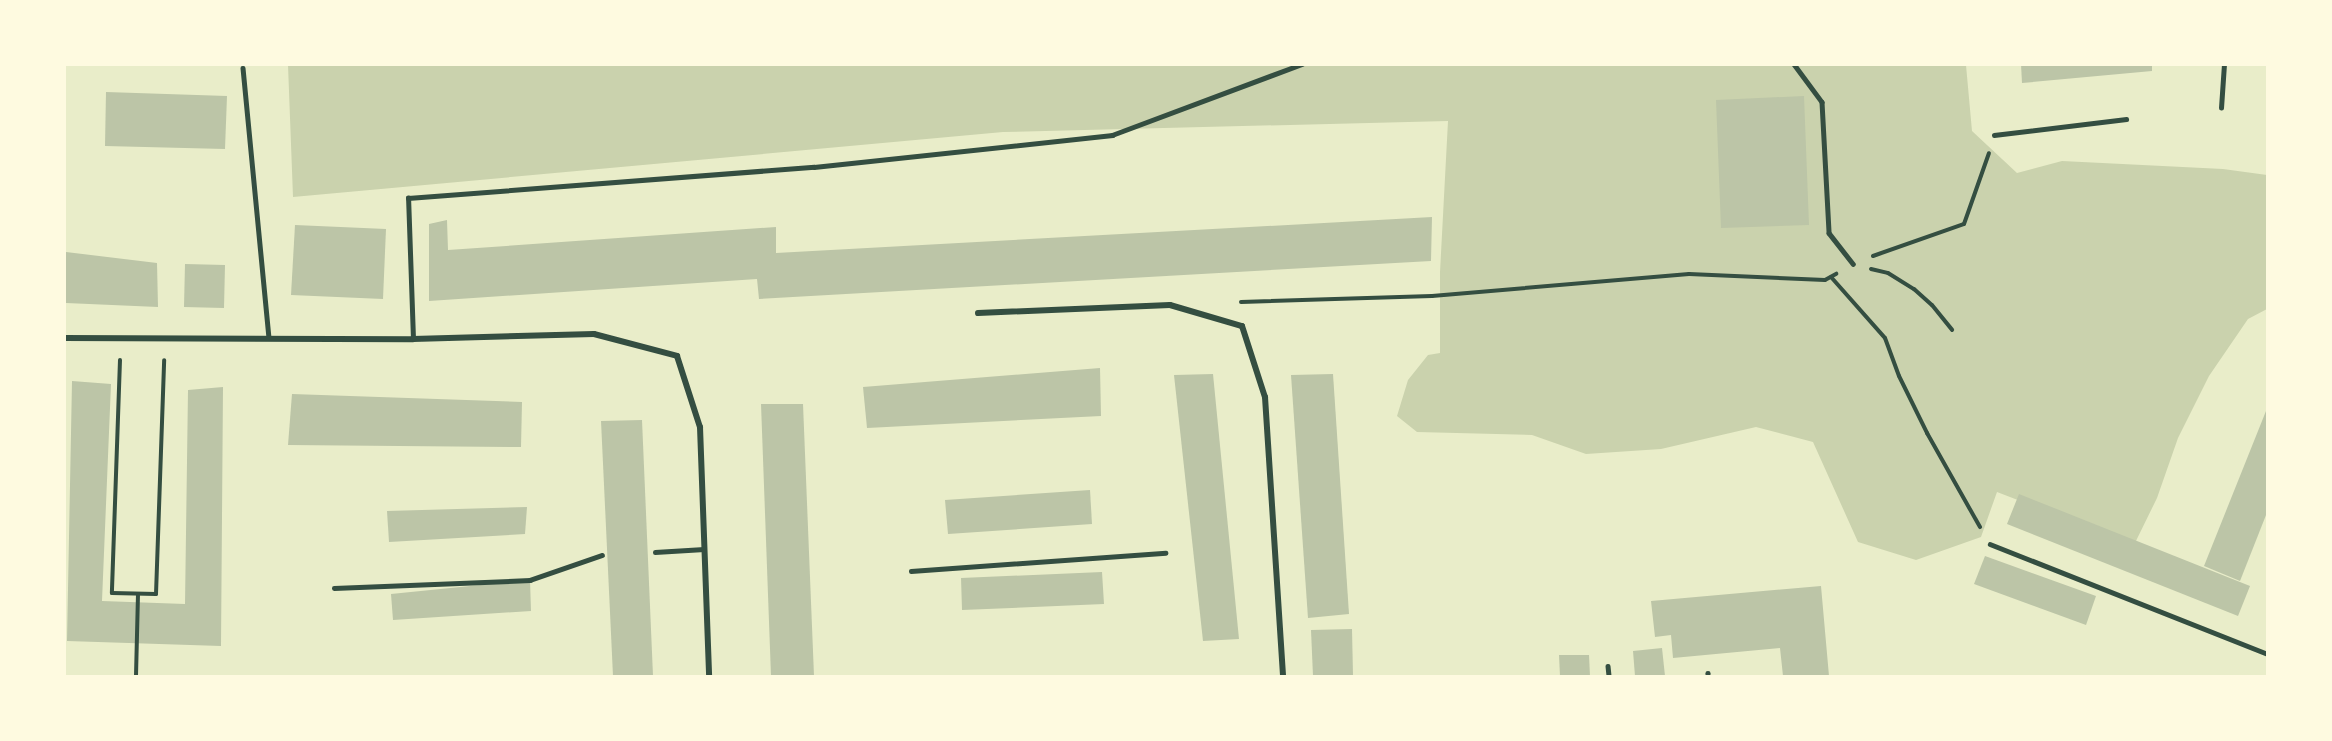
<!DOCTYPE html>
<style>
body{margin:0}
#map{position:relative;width:2332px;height:741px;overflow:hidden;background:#e9edc9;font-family:Signika,sans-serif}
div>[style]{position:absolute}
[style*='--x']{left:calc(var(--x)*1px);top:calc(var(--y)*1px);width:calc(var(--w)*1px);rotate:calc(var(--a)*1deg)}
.green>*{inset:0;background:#cad2ad}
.building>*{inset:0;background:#bcc5a7}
.path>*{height:4px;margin:-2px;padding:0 2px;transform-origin:2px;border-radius:2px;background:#344e41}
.service>*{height:4.5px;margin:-2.25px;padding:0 2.25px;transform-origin:2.25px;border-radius:2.25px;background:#344e41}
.minor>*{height:6px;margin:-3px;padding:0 3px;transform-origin:3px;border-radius:3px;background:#344e41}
span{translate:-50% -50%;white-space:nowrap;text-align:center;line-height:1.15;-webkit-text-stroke:6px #fefae0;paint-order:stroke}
.frame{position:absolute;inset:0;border:66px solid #fefae0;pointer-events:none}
</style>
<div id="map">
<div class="green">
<i style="clip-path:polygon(288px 65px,1966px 65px,1972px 131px,2017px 173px,2062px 161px,2223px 169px,2267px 175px,2267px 309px,2248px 319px,2209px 376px,2178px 438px,2157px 498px,2134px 545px,1997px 492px,1981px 537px,1916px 560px,1858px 542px,1813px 442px,1756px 427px,1661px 449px,1586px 454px,1532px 435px,1417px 432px,1397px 416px,1408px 380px,1428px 355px,1440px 353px,1440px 272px,1448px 121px,1003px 132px,293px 197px)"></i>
</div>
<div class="building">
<i style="clip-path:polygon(2021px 64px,2152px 64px,2152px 71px,2022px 83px)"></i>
<i style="clip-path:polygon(106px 92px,227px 96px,225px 149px,105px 146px)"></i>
<i style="clip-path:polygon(1804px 96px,1809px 225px,1721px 228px,1716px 100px)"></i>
<i style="clip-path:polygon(1432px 217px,1431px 261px,759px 299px,757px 279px,429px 301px,429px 224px,447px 220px,448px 250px,776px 227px,776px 253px)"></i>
<i style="clip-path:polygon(295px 225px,386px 229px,383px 299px,291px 295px)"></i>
<i style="clip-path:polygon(66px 252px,157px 263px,158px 307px,66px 303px)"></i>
<i style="clip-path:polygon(185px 264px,225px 265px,224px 308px,184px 307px)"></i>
<i style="clip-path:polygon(1100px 368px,1101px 416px,867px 428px,863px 387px)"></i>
<i style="clip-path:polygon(1213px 374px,1239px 639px,1203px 641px,1174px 375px)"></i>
<i style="clip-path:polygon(1333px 374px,1349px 614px,1308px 618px,1291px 375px)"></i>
<i style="clip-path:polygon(72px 381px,111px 384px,102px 601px,185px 604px,188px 390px,223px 387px,221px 646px,67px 641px)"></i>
<i style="clip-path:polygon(292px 394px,522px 402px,521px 447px,288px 445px)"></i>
<i style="clip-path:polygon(761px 404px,803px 404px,814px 676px,771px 676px)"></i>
<i style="clip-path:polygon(2268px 406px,2268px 510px,2240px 581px,2204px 566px)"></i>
<i style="clip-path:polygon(642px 420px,653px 676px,613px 676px,601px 421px)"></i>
<i style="clip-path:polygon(1090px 490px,1092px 524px,948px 534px,945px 500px)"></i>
<i style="clip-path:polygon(2019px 494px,2250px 586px,2238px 616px,2007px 524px)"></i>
<i style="clip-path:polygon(527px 507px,525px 534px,389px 542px,387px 511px)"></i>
<i style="clip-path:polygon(1985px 556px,2096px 596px,2086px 625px,1974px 584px)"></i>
<i style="clip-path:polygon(1102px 572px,1104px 604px,962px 610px,961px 578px)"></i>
<i style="clip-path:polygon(530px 580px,531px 611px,393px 620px,391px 594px)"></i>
<i style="clip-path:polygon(1821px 586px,1829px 676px,1783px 676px,1780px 648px,1673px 658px,1671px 635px,1655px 637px,1651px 601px)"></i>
<i style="clip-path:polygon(1352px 629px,1353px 676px,1313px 676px,1311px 630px)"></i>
<i style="clip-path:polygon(1662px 648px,1665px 676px,1635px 676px,1633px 651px)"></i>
<i style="clip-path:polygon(1559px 655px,1589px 655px,1590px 676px,1560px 676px)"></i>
</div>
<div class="path">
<i style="--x:1873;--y:256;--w:96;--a:-19.4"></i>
<i style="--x:1964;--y:224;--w:75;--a:-70.6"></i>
<i style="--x:1871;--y:269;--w:17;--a:13"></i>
<i style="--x:1888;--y:273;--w:31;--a:32"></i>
<i style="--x:1914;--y:289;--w:24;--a:42"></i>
<i style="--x:1932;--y:305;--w:32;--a:51"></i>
<i style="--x:1831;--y:277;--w:81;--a:48.5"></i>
<i style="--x:1885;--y:338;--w:40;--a:69.8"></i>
<i style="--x:1899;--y:376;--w:64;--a:63.8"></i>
<i style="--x:1927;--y:433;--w:108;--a:60.6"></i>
<i style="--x:1241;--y:302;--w:191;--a:-1.8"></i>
<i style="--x:1432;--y:296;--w:258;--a:-4.9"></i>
<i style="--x:1689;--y:274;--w:136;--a:2.5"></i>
<i style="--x:1825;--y:280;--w:13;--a:-29"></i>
<i style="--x:120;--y:360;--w:233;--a:92"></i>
<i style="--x:112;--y:593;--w:44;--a:1.3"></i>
<i style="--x:156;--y:594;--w:234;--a:-88"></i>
<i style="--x:136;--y:676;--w:82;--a:-88.6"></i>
</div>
<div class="service">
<i style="--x:1794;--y:64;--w:47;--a:53.6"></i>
<i style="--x:1822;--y:102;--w:131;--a:86.9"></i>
<i style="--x:1829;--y:233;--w:39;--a:52"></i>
<i style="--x:243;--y:68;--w:271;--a:84.5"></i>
<i style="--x:2221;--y:108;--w:44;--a:-86.1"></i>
<i style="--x:1994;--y:135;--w:133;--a:-6.9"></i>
<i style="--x:413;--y:339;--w:141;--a:-92"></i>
<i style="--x:408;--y:198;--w:407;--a:-4.4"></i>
<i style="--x:814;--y:167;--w:300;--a:-6.1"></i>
<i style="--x:1112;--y:135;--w:203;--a:-20.5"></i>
<i style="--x:1990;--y:544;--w:299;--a:21.6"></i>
<i style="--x:655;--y:552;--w:49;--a:-3.5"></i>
<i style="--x:911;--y:571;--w:255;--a:-4.1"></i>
<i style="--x:334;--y:588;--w:196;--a:-2.3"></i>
<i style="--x:530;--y:580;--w:76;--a:-19.1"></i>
<i style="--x:1608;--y:666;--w:10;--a:84"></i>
<i style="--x:1708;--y:673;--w:3;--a:90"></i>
</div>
<div class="minor">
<i style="--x:978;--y:313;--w:192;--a:-2.4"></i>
<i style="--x:1170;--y:305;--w:75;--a:16.3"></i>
<i style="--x:1242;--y:326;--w:75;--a:72.1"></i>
<i style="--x:1265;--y:397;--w:280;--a:86.3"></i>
<i style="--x:64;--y:338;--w:349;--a:0.2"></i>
<i style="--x:413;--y:339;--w:181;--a:-1.6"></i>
<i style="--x:594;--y:334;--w:86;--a:14.8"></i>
<i style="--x:677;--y:356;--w:75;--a:72.1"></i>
<i style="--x:700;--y:427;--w:249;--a:87.9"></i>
</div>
<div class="frame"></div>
</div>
